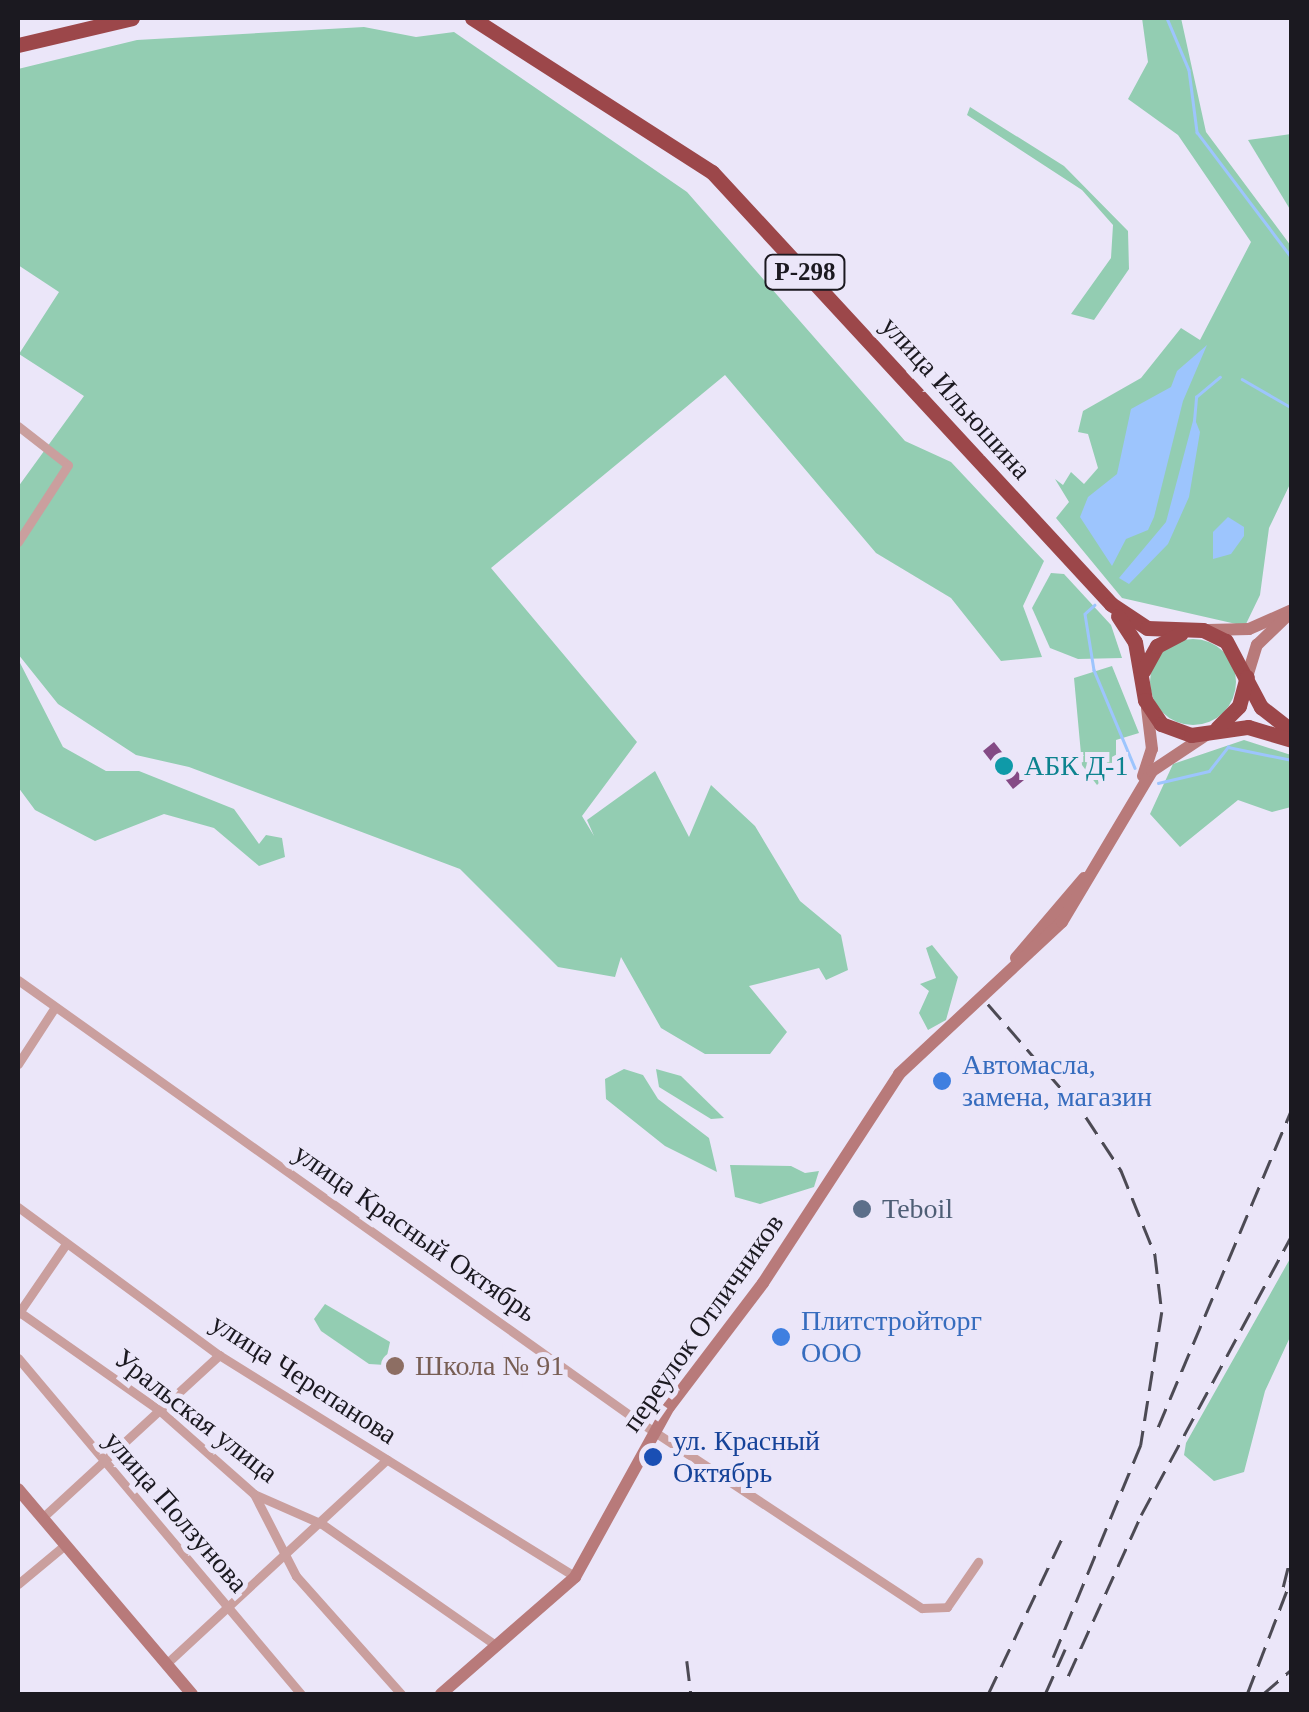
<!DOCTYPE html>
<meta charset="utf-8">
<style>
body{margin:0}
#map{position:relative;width:1309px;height:1712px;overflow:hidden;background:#ebe6f9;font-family:"Times New Roman",serif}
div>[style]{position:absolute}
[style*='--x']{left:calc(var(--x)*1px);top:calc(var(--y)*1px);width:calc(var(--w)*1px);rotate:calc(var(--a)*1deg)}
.green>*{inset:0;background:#93cdb2}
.round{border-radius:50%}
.water>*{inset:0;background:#9dc5fd}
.stream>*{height:2.5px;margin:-1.25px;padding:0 1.25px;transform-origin:1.25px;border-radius:1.25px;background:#9dc5fd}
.building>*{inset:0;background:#844a85}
.street>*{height:9px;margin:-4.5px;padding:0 4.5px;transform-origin:4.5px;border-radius:4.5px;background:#ca9f9e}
.secondary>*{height:12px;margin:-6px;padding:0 6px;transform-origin:6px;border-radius:6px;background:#b87a7a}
.highway>*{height:15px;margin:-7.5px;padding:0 7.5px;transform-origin:7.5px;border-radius:7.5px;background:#9c474a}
.rail>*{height:2.5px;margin-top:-1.25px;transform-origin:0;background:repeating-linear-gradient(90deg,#4c4a54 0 20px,transparent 0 30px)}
.dots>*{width:28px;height:28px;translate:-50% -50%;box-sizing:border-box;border:5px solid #ebe6f9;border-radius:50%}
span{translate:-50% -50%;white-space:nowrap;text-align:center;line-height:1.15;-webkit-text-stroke:10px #ebe6f9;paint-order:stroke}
.shield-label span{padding:2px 8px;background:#ebe6f9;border:2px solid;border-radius:8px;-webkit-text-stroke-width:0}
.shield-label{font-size:25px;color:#1b1920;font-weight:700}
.street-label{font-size:28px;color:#1b1920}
.culture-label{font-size:28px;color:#0d838f}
.left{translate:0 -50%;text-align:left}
.shop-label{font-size:28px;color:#366cbe}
.service-label{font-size:28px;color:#4e5e75}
.education-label{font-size:28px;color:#785e54}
.transit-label{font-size:28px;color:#164399}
.frame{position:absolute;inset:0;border:20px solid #1b1920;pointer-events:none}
</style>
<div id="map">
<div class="green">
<i style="clip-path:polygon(1142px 18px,1181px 18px,1206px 132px,1291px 246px,1291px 482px,1269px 528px,1260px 595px,1245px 626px,1122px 598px,1056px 518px,1069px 502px,1055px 479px,1063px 485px,1071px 472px,1084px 484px,1098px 468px,1088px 434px,1078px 432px,1083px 411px,1141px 378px,1181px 328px,1200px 340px,1251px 242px,1178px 135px,1128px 99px,1148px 62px)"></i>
<i style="clip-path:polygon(364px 27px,416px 37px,454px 32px,687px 192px,905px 441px,951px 462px,1044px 561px,1023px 606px,1042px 657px,1001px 661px,951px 598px,876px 553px,725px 375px,491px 568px,637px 742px,582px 816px,594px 836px,587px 820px,655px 771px,689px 837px,711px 785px,755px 826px,800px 901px,841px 935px,848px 970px,826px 980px,819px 968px,749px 986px,787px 1032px,770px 1054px,705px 1054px,661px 1028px,621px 957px,615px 977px,558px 967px,460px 869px,189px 767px,136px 755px,58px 704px,18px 654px,18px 487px,84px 396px,19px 354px,59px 292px,18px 265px,18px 69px,137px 40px)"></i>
<i style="clip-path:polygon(970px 107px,1064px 166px,1128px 231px,1129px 269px,1094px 320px,1071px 314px,1111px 258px,1113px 225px,1082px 190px,967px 115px)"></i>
<i style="clip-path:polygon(1291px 134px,1292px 134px,1291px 211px,1248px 140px)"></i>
<i style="clip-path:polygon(1051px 573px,1064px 574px,1111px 625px,1122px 658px,1078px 659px,1050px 648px,1032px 608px)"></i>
<i class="round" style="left:1150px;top:639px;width:86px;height:86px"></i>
<i style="clip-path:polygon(18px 659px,63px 747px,106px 771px,139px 771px,234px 809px,259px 844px,266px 835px,282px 838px,285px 857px,259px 866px,214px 828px,164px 814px,95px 841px,35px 810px,18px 787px)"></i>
<i style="clip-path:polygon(1112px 666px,1139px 733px,1116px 740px,1116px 766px,1097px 785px,1082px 765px,1074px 678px)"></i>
<i style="clip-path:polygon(1244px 740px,1291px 755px,1291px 807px,1272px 812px,1238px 800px,1180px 847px,1150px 814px,1173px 764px)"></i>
<i style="clip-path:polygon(932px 945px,958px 977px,946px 1020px,928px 1030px,919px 1013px,929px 991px,920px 984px,936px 978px,926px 948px)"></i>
<i style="clip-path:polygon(624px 1069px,643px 1075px,658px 1099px,709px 1138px,717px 1172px,665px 1146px,606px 1099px,605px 1079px)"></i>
<i style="clip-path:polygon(656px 1069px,681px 1076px,724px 1118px,711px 1119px,659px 1087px)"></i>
<i style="clip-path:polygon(730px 1165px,791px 1166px,805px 1173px,819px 1171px,814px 1187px,760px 1204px,735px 1197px)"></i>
<i style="clip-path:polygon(1291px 1257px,1291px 1335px,1265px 1391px,1244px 1472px,1214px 1481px,1184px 1455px,1186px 1443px)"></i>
<i style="clip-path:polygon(325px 1304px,390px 1342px,385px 1365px,369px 1364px,321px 1331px,314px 1319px)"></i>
</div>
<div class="water">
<i style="clip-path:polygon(1207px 345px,1183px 401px,1154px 517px,1148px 530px,1126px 539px,1112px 566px,1080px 517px,1088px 497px,1117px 474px,1131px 409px,1171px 387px,1177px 371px)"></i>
<i style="clip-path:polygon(1194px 417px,1200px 432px,1189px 497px,1168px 544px,1129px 584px,1119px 578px,1166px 522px)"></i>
<i style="clip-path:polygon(1228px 517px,1244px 527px,1244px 536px,1231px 554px,1213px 559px,1213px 532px)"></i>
</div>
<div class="stream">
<i style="--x:1167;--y:18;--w:56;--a:67.1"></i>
<i style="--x:1189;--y:70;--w:63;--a:82.6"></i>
<i style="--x:1197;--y:132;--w:158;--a:53"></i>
<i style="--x:1242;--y:379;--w:58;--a:30.1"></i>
<i style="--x:1194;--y:421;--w:24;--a:-85"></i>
<i style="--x:1196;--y:397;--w:31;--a:-40"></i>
<i style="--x:1095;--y:605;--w:13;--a:138"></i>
<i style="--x:1085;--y:614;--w:57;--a:80.9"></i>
<i style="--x:1094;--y:670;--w:106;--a:67.3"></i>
<i style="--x:1158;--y:783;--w:52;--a:-13.2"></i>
<i style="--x:1209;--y:771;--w:31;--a:-52"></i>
<i style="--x:1228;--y:747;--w:65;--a:11.5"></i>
</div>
<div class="building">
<i style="clip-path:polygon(994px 742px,1024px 780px,1013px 789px,983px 751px)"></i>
</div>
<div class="street">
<i style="--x:18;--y:426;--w:63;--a:38"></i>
<i style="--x:68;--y:465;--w:92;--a:123"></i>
<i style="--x:18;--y:980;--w:761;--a:35.42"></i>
<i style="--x:638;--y:1421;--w:340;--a:33.4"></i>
<i style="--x:922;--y:1608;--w:25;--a:-2"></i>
<i style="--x:947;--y:1607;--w:55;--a:-55.4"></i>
<i style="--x:18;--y:1064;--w:68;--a:-57"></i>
<i style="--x:18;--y:1207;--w:250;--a:36.4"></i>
<i style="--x:219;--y:1355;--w:420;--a:31.9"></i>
<i style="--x:18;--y:1311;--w:172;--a:35.1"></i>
<i style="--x:159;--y:1410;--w:127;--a:41.5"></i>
<i style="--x:254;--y:1494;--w:74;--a:23.8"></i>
<i style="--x:322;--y:1524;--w:213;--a:34.9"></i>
<i style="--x:18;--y:1314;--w:85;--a:-55.6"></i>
<i style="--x:18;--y:1358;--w:439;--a:49.9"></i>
<i style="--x:254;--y:1494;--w:92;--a:62.9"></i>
<i style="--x:296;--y:1576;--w:158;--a:48.3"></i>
<i style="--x:42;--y:1518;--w:241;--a:-42.6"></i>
<i style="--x:18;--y:1584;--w:61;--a:-39.7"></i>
<i style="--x:166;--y:1664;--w:301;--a:-42.8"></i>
</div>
<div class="secondary">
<i style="--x:1208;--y:630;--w:41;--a:-1.4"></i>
<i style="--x:1249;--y:629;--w:47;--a:-23.8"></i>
<i style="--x:1247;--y:677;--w:34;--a:-73"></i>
<i style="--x:1257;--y:645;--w:39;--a:-44"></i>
<i style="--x:1143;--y:776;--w:28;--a:-72"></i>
<i style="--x:1152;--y:749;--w:41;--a:-97"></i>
<i style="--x:1016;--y:958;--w:105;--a:-49.6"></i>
<i style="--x:18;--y:1489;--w:269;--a:49.7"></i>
<i style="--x:441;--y:1694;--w:178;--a:-41.1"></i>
<i style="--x:575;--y:1577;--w:194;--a:-61.1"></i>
<i style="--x:669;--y:1407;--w:156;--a:-52.8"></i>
<i style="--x:763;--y:1283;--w:249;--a:-56.9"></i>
<i style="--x:899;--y:1074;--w:223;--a:-43"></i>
<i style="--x:1062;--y:922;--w:176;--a:-59.2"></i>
<i style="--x:1152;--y:771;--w:65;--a:-33.7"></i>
</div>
<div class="highway">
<i style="--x:472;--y:18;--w:285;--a:32.7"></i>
<i style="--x:712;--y:172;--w:588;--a:47.27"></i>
<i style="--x:1111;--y:604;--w:43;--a:33.7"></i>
<i style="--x:1147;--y:628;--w:56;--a:2"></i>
<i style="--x:1203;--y:630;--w:25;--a:26"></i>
<i style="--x:1226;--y:641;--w:75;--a:62.1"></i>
<i style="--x:1261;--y:707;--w:39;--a:38"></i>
<i style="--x:18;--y:45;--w:117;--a:-13.3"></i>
<i style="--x:1118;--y:616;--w:31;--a:57"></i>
<i style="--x:1135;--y:642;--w:59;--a:80.2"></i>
<i style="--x:1145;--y:700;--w:29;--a:56"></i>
<i style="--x:1161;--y:724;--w:32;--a:20"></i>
<i style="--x:1191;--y:735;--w:58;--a:-8"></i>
<i style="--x:1248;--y:727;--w:46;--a:16.5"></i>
<i style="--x:1143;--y:671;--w:29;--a:-61"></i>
<i style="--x:1157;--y:646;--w:27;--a:-28"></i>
<i style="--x:1217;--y:728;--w:31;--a:-45"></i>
<i style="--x:1239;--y:706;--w:30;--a:-75"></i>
</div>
<div class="rail">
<i style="--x:988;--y:1004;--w:150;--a:49.1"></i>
<i style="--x:1086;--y:1117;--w:64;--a:56.6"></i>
<i style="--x:1121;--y:1170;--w:91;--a:68"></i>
<i style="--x:1155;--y:1254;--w:58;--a:83.1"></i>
<i style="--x:1162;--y:1312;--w:135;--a:99"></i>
<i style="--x:1141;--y:1445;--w:230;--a:112.4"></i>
<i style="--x:1158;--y:1427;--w:346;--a:-67.2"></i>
<i style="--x:1283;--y:1587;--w:36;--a:-76"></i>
<i style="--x:687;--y:1661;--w:33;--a:83"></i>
<i style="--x:1068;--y:1676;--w:177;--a:-65.6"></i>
<i style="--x:1141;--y:1515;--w:319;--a:-61.7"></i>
<i style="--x:988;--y:1694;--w:177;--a:-64.6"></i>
<i style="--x:1045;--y:1694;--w:49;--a:-66"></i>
<i style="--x:1247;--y:1694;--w:125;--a:-69"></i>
<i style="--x:1263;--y:1694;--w:38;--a:-41"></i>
</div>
<div class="dots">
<i style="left:1004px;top:766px;background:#0f9aa8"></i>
<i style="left:942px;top:1081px;background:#3f7fe0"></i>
<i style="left:862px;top:1209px;background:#5c6f8a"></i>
<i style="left:781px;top:1337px;background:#3f7fe0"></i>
<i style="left:395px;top:1366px;background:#8d6e63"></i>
<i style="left:653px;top:1457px;background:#1a4fb4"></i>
</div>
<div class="shield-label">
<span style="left:805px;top:272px">Р-298</span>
</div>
<div class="street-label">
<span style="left:956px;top:398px;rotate:48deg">улица Ильюшина</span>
<span style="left:415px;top:1233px;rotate:35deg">улица Красный Октябрь</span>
<span style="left:703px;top:1323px;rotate:-55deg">переулок Отличников</span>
<span style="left:304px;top:1379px;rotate:33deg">улица Черепанова</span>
<span style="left:196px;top:1416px;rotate:38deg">Уральская улица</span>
<span style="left:176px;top:1512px;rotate:49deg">улица Ползунова</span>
</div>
<div class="culture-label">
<span class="left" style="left:1024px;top:766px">АБК Д-1</span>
</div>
<div class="shop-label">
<span class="left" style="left:962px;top:1081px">Автомасла,<br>замена, магазин</span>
<span class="left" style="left:801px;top:1337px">Плитстройторг<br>ООО</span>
</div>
<div class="service-label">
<span class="left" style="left:882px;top:1209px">Teboil</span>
</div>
<div class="education-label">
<span class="left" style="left:415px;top:1366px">Школа № 91</span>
</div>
<div class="transit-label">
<span class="left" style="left:673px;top:1457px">ул. Красный<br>Октябрь</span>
</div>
<div class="frame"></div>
</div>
